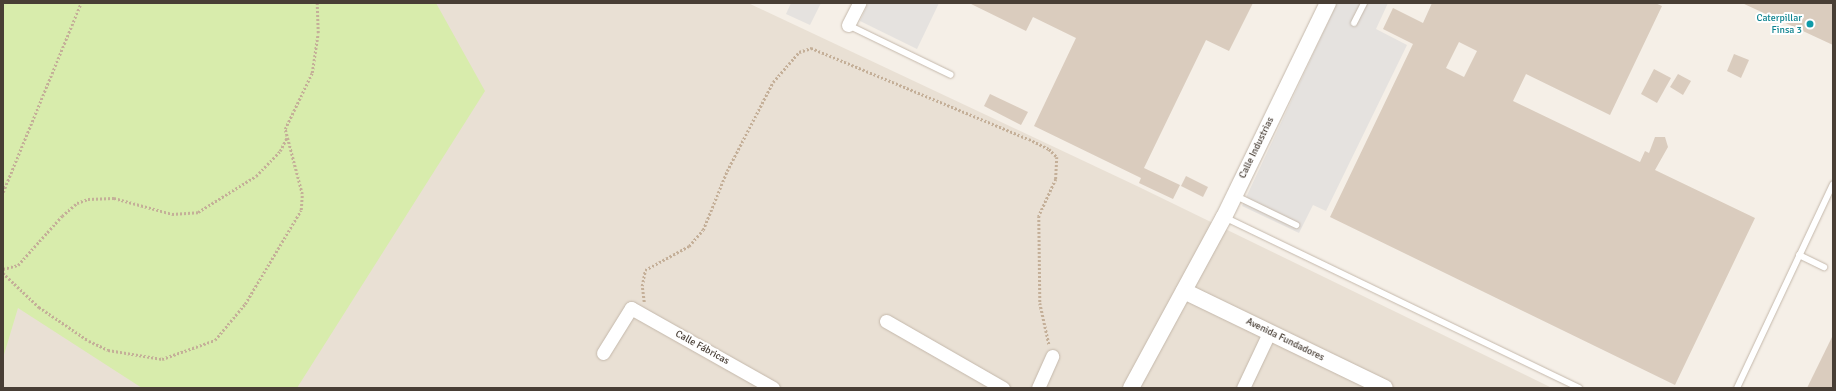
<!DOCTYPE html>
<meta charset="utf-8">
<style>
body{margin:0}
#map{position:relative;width:1836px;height:391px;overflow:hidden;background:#f5efe7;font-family:Signika,sans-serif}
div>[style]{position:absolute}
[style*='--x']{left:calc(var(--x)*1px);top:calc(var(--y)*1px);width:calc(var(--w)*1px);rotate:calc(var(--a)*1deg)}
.residential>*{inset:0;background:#e9e0d4}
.green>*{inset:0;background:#d8ecac}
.parking>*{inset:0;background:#e5e2df}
.building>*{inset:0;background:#daccbe}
.path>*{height:2.5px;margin-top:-1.25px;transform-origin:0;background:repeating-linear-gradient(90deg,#c4af98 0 2px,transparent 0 4px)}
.roads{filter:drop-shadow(0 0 1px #c4b8ab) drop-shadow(0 0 1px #c4b8ab)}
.service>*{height:6px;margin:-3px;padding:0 3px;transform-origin:3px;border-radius:3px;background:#fff}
.minor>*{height:13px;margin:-6.5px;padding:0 6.5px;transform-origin:6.5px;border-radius:6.5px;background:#fff}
.tertiary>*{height:16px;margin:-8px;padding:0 8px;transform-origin:8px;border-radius:8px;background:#fff}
.dots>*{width:11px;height:11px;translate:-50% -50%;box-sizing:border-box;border:2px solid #fff;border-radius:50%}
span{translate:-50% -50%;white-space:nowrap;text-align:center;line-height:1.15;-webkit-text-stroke:4px #fff;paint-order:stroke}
.culture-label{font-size:10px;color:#0d838f}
.right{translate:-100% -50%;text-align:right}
.street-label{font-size:10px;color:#483e35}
.frame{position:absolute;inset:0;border:4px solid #483e35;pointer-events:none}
</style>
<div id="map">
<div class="residential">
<i style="clip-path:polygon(3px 3px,748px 3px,1139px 187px,1552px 388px,3px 388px)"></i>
</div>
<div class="green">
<i style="clip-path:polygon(3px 3px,436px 3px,485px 91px,297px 388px,142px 388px,18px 308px,3px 358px)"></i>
</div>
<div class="parking">
<i style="clip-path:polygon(791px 3px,821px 3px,810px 25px,786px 14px)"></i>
<i style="clip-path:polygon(868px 3px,939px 3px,917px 49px,860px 21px)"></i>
<i style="clip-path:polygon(1337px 3px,1388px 3px,1376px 29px,1407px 45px,1326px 211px,1313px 205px,1299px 233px,1242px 206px)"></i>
</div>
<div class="building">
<i style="clip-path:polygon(969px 3px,1253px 3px,1229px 51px,1206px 40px,1144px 168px,1180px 185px,1173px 199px,1139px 183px,1141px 178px,1034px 126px,1076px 38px,1033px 17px,1026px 31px)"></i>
<i style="clip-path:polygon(evenodd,1432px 3px,1655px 3px,1662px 6px,1610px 115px,1526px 74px,1513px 101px,1640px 162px,1645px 151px,1649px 153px,1655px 137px,1665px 137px,1668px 147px,1655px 170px,1755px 218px,1675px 385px,1330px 217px,1413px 44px,1383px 29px,1393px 8px,1423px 23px,1432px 3px,1459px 42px,1477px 51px,1464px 77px,1446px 68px,1459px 42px)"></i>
<i style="clip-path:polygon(1742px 3px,1833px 3px,1833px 45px)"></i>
<i style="clip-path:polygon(1734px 54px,1749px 60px,1741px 78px,1727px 71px)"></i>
<i style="clip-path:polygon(1654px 69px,1671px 78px,1657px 103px,1641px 94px)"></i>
<i style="clip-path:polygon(1678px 74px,1691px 81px,1683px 95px,1670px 87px)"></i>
<i style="clip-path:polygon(990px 94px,1028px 112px,1021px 125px,984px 106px)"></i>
<i style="clip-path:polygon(1186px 176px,1208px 187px,1203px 197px,1181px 186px)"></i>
<i style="clip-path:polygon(1833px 335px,1833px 388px,1807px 388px)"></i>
</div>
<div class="path">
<i style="--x:3;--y:192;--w:204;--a:-67.6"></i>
<i style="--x:3;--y:269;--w:16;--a:-15"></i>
<i style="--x:18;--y:265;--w:66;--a:-48.1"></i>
<i style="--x:62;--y:216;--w:20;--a:-41"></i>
<i style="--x:77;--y:203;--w:12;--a:-20"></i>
<i style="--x:88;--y:199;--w:26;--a:-2"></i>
<i style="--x:114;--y:198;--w:60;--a:15.4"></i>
<i style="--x:172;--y:214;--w:26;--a:-4"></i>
<i style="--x:198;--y:212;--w:68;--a:-31.8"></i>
<i style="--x:256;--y:176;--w:35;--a:-46"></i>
<i style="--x:280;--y:151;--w:16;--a:-63"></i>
<i style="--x:3;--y:273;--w:50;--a:43.4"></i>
<i style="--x:39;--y:307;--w:60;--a:34.2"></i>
<i style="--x:89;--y:341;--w:21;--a:25"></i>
<i style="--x:108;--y:350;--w:55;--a:9.5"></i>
<i style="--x:162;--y:359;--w:56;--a:-19.7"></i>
<i style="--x:215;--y:340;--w:47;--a:-50.2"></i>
<i style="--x:245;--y:304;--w:109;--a:-59.2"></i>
<i style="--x:301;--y:210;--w:16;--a:-86"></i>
<i style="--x:302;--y:194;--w:67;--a:-104.7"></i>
<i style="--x:285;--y:129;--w:62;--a:-64.3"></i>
<i style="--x:312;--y:73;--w:40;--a:-81.5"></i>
<i style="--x:318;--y:33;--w:30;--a:-92"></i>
<i style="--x:644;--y:302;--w:16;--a:-97"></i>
<i style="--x:642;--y:286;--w:16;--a:-79"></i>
<i style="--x:645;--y:270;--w:50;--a:-28.6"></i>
<i style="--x:689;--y:246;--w:21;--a:-49"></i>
<i style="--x:703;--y:230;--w:64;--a:-67.9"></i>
<i style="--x:727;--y:171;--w:100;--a:-62.7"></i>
<i style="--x:773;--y:82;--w:40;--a:-49"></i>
<i style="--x:799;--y:52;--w:13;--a:-18"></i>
<i style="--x:811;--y:48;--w:236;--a:22.7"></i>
<i style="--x:1029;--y:139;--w:22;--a:27"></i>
<i style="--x:1049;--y:149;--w:11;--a:45"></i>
<i style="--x:1057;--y:157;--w:22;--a:93"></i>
<i style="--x:1056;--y:179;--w:41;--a:114.7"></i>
<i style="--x:1039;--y:216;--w:87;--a:89.3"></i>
<i style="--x:1040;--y:303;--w:42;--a:77.6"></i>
</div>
<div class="roads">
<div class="service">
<i style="--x:1354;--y:23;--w:22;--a:-63"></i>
<i style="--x:848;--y:25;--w:114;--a:25.9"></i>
<i style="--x:1236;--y:196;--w:67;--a:25.8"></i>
<i style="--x:1224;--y:217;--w:394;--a:25.7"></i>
<i style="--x:1799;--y:255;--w:28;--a:26"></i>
<i style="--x:1737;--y:388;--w:225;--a:-64.8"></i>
</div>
<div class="minor">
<i style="--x:848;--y:25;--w:25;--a:-63"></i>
<i style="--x:886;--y:321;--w:135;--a:29.8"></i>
<i style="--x:603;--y:353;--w:53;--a:-58.1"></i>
<i style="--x:631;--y:308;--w:163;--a:29.4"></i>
<i style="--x:1038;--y:388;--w:35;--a:-66"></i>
<i style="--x:1243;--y:388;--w:61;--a:-64.7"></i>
</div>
<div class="tertiary">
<i style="--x:1184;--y:291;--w:223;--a:25.8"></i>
<i style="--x:1131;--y:388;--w:195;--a:-61.5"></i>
<i style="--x:1224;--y:217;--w:238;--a:-64.1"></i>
</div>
</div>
<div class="dots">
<i style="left:1810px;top:24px;background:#0f9aa8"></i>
</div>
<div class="culture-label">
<span class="right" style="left:1802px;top:24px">Caterpillar<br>Finsa 3</span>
</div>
<div class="street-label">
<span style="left:1257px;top:148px;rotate:-64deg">Calle Industrias</span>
<span style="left:1285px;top:340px;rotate:26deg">Avenida Fundadores</span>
<span style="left:702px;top:348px;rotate:29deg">Calle Fábricas</span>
</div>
<div class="frame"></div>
</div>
